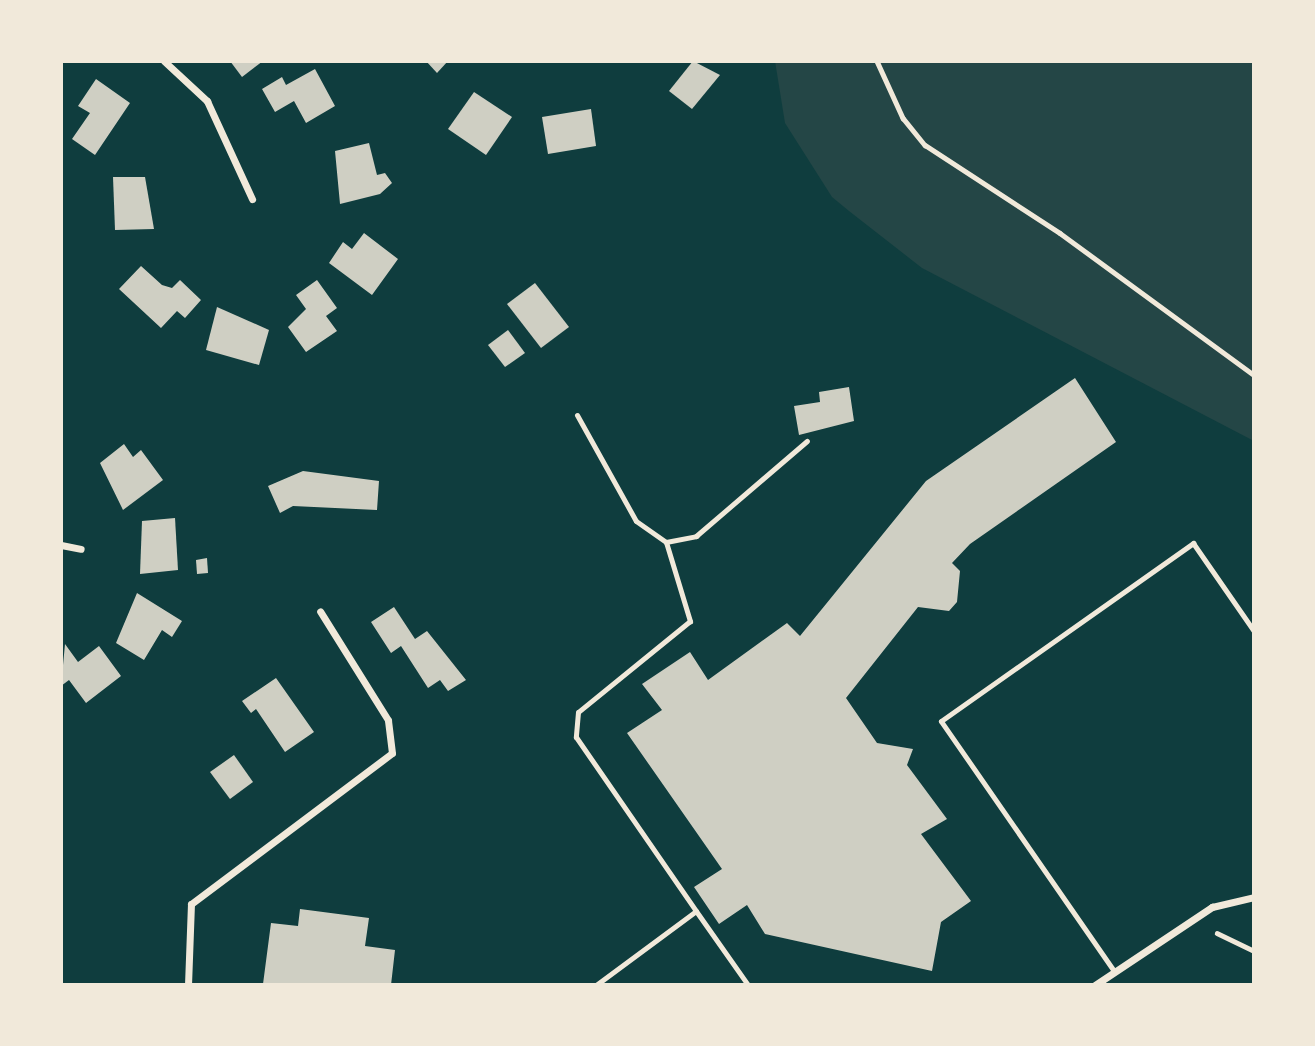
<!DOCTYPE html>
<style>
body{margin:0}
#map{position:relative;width:1315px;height:1046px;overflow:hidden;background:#0f3d3e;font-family:"IBM Plex Serif",serif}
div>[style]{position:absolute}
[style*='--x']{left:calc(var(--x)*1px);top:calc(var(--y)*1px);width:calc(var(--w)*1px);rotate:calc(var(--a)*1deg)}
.green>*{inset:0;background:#244646}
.building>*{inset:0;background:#cfcfc3}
.path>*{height:4.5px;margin:-2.25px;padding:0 2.25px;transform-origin:2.25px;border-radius:2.25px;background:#f1e9da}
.service>*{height:5px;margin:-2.5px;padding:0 2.5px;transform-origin:2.5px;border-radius:2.5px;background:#f1e9da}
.minor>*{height:7px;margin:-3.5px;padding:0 3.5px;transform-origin:3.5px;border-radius:3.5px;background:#f1e9da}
span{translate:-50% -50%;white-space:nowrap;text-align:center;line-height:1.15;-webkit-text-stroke:7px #f1e9da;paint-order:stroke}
.frame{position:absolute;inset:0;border:63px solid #f1e9da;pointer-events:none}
</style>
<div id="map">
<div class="green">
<i style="clip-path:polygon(775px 61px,1254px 61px,1254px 441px,922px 268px,849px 211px,832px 197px,785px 123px)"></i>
</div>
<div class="building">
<i style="clip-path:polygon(230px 61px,263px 61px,242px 77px)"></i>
<i style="clip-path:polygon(426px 61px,448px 61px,437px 73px)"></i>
<i style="clip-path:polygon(693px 61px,720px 75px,692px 109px,669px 91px)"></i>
<i style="clip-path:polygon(315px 69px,335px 106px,306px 123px,294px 101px,275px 112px,262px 89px,282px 77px,286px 85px)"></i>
<i style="clip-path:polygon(96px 79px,130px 103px,95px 155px,72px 139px,90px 113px,78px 106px)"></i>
<i style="clip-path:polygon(474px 92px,512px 117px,486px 155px,448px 129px)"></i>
<i style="clip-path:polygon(591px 109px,596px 146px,548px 154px,542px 117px)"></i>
<i style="clip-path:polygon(369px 143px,377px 175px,385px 173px,392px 183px,380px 194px,340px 204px,335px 151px)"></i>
<i style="clip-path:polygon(113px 177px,145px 177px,154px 229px,115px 230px)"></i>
<i style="clip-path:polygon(364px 233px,398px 259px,372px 295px,329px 263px,343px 242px,352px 249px)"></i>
<i style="clip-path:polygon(141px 266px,162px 285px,172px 288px,180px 280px,201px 300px,185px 318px,177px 311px,161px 328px,119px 289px)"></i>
<i style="clip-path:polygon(317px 280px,337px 308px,326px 316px,337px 331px,306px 352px,288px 327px,306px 309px,296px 295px)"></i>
<i style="clip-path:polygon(535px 283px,569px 327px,541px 348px,507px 304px)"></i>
<i style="clip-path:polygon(217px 307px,269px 330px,259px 365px,206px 350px)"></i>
<i style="clip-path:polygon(508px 330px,525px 353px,505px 367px,488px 345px)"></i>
<i style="clip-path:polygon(1075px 378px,1116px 442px,970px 544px,952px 563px,960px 571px,957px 602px,949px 611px,918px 607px,846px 698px,877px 743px,913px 749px,907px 765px,947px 819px,921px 834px,971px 901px,941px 922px,932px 971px,765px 934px,747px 905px,719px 924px,694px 887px,722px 869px,627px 733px,662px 710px,642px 684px,690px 652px,708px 680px,787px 623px,800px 636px,926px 481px)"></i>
<i style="clip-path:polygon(849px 387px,854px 421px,799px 435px,794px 406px,820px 402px,819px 392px)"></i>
<i style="clip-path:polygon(124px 444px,133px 457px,141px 450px,163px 480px,123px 510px,100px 463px)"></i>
<i style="clip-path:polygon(303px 471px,379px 481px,377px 510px,293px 506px,280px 513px,268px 486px)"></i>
<i style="clip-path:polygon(175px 518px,178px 570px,140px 574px,142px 521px)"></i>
<i style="clip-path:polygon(207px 558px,208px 573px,197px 574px,196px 560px)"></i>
<i style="clip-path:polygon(137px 593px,182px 621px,172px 637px,162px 630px,144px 660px,116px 643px)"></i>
<i style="clip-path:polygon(394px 607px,415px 639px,427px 631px,466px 680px,448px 691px,440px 680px,428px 688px,401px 646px,391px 653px,371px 622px)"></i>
<i style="clip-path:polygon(65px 644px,78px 662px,99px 646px,121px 676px,86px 703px,69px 680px,61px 686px)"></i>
<i style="clip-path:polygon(276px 678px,314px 732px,285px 752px,256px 709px,251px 713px,242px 701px)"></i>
<i style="clip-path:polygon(234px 755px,253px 782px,230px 799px,210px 772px)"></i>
<i style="clip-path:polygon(300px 909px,369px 918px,365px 946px,395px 950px,391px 985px,263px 984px,271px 923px,298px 926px)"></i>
</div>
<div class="path">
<i style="--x:877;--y:61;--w:63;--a:65.5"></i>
<i style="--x:903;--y:118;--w:35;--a:51"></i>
<i style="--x:925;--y:145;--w:161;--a:33.1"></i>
<i style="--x:1060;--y:233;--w:240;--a:36.2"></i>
<i style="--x:1217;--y:933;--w:41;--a:25.9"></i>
</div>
<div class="service">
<i style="--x:577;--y:415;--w:121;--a:60.9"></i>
<i style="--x:636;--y:521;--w:37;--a:35"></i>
<i style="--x:666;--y:542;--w:31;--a:-11"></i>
<i style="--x:696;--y:536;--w:146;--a:-40.6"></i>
<i style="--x:666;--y:542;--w:83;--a:73.1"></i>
<i style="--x:690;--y:621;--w:144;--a:140.9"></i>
<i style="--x:578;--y:712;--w:25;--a:95"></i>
<i style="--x:576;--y:737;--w:211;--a:55.4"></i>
<i style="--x:1114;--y:971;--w:304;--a:-124.7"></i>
<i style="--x:941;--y:721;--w:309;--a:-35.2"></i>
<i style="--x:1193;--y:543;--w:107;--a:55.3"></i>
<i style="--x:596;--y:985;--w:124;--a:-36.5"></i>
<i style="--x:696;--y:911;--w:90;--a:54.9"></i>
</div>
<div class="minor">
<i style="--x:164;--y:61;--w:59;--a:42.9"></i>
<i style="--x:207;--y:101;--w:108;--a:65.3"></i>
<i style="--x:61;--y:545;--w:20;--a:11"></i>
<i style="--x:188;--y:985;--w:81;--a:-87.9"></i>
<i style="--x:191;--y:904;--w:251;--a:-36.9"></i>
<i style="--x:392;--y:753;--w:33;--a:-97"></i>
<i style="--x:388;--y:720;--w:128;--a:-122"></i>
<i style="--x:1095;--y:985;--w:141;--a:-33.7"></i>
<i style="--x:1212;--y:907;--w:43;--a:-13.4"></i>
</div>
<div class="frame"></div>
</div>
